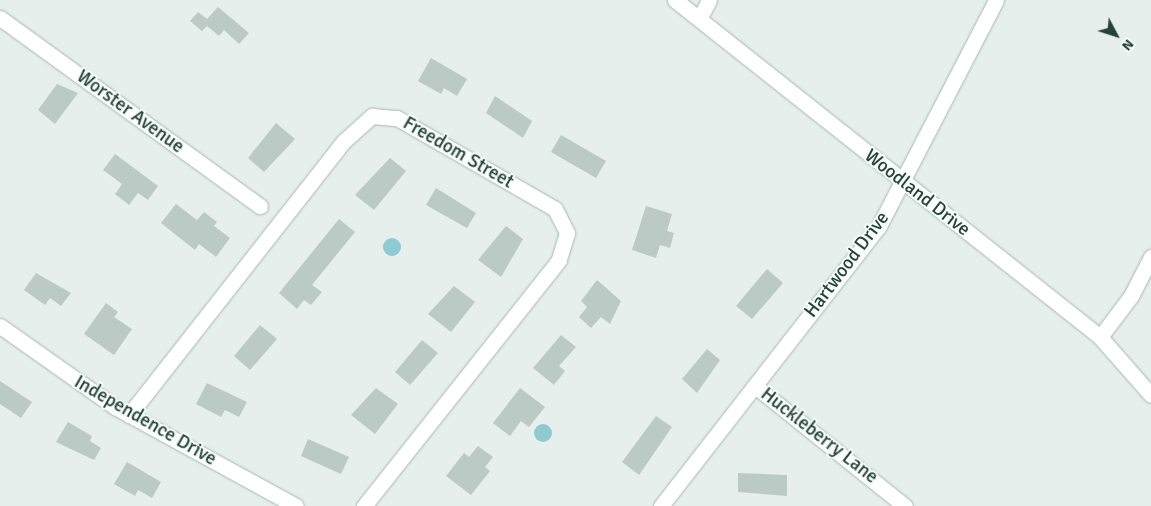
<!DOCTYPE html>
<style>
body{margin:0}
#map{position:relative;width:1151px;height:506px;overflow:hidden;background:#e6efeb;font-family:Signika,sans-serif}
div>[style]{position:absolute}
[style*='--x']{left:calc(var(--x)*1px);top:calc(var(--y)*1px);width:calc(var(--w)*1px);rotate:calc(var(--a)*1deg)}
.water>*{inset:0;background:#8ec9d4}
.round{border-radius:50%}
.building>*{inset:0;background:#bbcac4}
.roads{filter:drop-shadow(0 0 1px #a8b8b2) drop-shadow(0 0 1px #a8b8b2)}
.minor>*{height:15px;margin:-7.5px;padding:0 7.5px;transform-origin:7.5px;border-radius:7.5px;background:#fff}
span{translate:-50% -50%;white-space:nowrap;text-align:center;line-height:1.15;-webkit-text-stroke:4px #f7fbf9;paint-order:stroke}
.street-label{font-size:19px;color:#24423a}
.north{position:absolute;left:1091px;top:10px;width:50px;height:50px;-webkit-text-stroke:4px #f7fbf9;paint-order:stroke;rotate:130deg;font-size:14px;font-weight:700;line-height:20px;text-align:center;color:#24423a}
.north::after{content:'';display:block;margin:auto;width:18px;height:22px;background:#24423a;clip-path:polygon(50% 0,100% 100%,50% 72%,0 100%)}
</style>
<div id="map">
<div class="water">
<i class="round" style="left:383px;top:238px;width:18px;height:18px"></i>
<i class="round" style="left:534px;top:424px;width:18px;height:18px"></i>
</div>
<div class="building">
<i style="clip-path:polygon(218px 7px,249px 33px,239px 44px,224px 30px,219px 36px,207px 26px,202px 31px,190px 21px,198px 12px,207px 19px)"></i>
<i style="clip-path:polygon(431px 58px,467px 79px,457px 96px,444px 88px,441px 94px,418px 81px)"></i>
<i style="clip-path:polygon(57px 84px,78px 93px,55px 124px,38px 110px)"></i>
<i style="clip-path:polygon(495px 96px,532px 121px,523px 138px,486px 113px)"></i>
<i style="clip-path:polygon(276px 123px,295px 139px,264px 172px,248px 158px)"></i>
<i style="clip-path:polygon(561px 135px,606px 161px,596px 178px,551px 152px)"></i>
<i style="clip-path:polygon(115px 154px,158px 186px,148px 200px,138px 193px,129px 205px,115px 194px,122px 184px,103px 170px)"></i>
<i style="clip-path:polygon(390px 158px,406px 171px,374px 210px,355px 195px)"></i>
<i style="clip-path:polygon(436px 188px,476px 213px,467px 228px,426px 205px)"></i>
<i style="clip-path:polygon(176px 204px,197px 220px,204px 212px,217px 222px,214px 226px,230px 238px,216px 257px,199px 244px,195px 250px,161px 223px)"></i>
<i style="clip-path:polygon(646px 206px,672px 214px,667px 231px,674px 233px,670px 248px,660px 245px,656px 258px,632px 250px)"></i>
<i style="clip-path:polygon(339px 219px,355px 232px,312px 285px,322px 292px,311px 305px,304px 300px,297px 309px,279px 293px)"></i>
<i style="clip-path:polygon(506px 226px,523px 239px,501px 277px,478px 260px)"></i>
<i style="clip-path:polygon(767px 269px,783px 283px,752px 319px,736px 306px)"></i>
<i style="clip-path:polygon(36px 273px,71px 293px,61px 306px,50px 298px,45px 305px,24px 290px)"></i>
<i style="clip-path:polygon(597px 280px,621px 301px,610px 324px,601px 317px,591px 328px,579px 317px,587px 307px,581px 301px)"></i>
<i style="clip-path:polygon(454px 286px,475px 302px,451px 332px,428px 314px)"></i>
<i style="clip-path:polygon(106px 303px,118px 312px,114px 317px,132px 329px,114px 355px,84px 334px)"></i>
<i style="clip-path:polygon(260px 325px,277px 339px,250px 370px,234px 356px)"></i>
<i style="clip-path:polygon(561px 335px,576px 347px,559px 366px,565px 371px,554px 385px,533px 368px)"></i>
<i style="clip-path:polygon(422px 340px,438px 353px,410px 385px,395px 372px)"></i>
<i style="clip-path:polygon(707px 349px,720px 360px,697px 393px,682px 379px)"></i>
<i style="clip-path:polygon(0 381px,32px 402px,21px 418px,0 404px)"></i>
<i style="clip-path:polygon(207px 383px,247px 402px,239px 417px,225px 410px,221px 417px,196px 404px)"></i>
<i style="clip-path:polygon(376px 388px,398px 404px,375px 434px,351px 415px)"></i>
<i style="clip-path:polygon(520px 388px,545px 407px,529px 427px,521px 421px,510px 436px,493px 423px)"></i>
<i style="clip-path:polygon(656px 416px,672px 427px,639px 475px,622px 462px)"></i>
<i style="clip-path:polygon(68px 422px,92px 436px,90px 441px,101px 448px,94px 460px,56px 442px)"></i>
<i style="clip-path:polygon(308px 439px,349px 457px,341px 474px,301px 456px)"></i>
<i style="clip-path:polygon(478px 446px,493px 457px,485px 467px,490px 471px,471px 495px,446px 476px,464px 453px,469px 457px)"></i>
<i style="clip-path:polygon(127px 462px,161px 482px,152px 498px,138px 490px,135px 496px,114px 484px)"></i>
<i style="clip-path:polygon(738px 473px,787px 475px,787px 496px,738px 492px)"></i>
</div>
<div class="roads">
<div class="minor">
<i style="--x:675;--y:0;--w:542;--a:38.41"></i>
<i style="--x:1100;--y:337;--w:77;--a:48.7"></i>
<i style="--x:0;--y:18;--w:321;--a:35.9"></i>
<i style="--x:699;--y:19;--w:21;--a:-62"></i>
<i style="--x:0;--y:326;--w:141;--a:35.2"></i>
<i style="--x:115;--y:407;--w:206;--a:28.7"></i>
<i style="--x:1100;--y:337;--w:51;--a:-52.9"></i>
<i style="--x:1131;--y:296;--w:44;--a:-62.9"></i>
<i style="--x:755;--y:386;--w:192;--a:38.7"></i>
<i style="--x:129;--y:415;--w:348;--a:-51.9"></i>
<i style="--x:344;--y:141;--w:38;--a:-42"></i>
<i style="--x:372;--y:116;--w:25;--a:5"></i>
<i style="--x:397;--y:118;--w:182;--a:29.9"></i>
<i style="--x:555;--y:209;--w:27;--a:63"></i>
<i style="--x:567;--y:233;--w:28;--a:107"></i>
<i style="--x:559;--y:260;--w:314;--a:128.4"></i>
<i style="--x:661;--y:506;--w:355;--a:-52.1"></i>
<i style="--x:879;--y:226;--w:254;--a:-62.6"></i>
</div>
</div>
<div class="street-label">
<span style="left:130px;top:112px;rotate:36deg">Worster Avenue</span>
<span style="left:458px;top:153px;rotate:30deg">Freedom Street</span>
<span style="left:917px;top:193px;rotate:38deg">Woodland Drive</span>
<span style="left:847px;top:265px;rotate:-53deg">Hartwood Drive</span>
<span style="left:145px;top:421px;rotate:30deg">Independence Drive</span>
<span style="left:819px;top:436px;rotate:38deg">Huckleberry Lane</span>
</div>
<div class="north">N</div>
</div>
